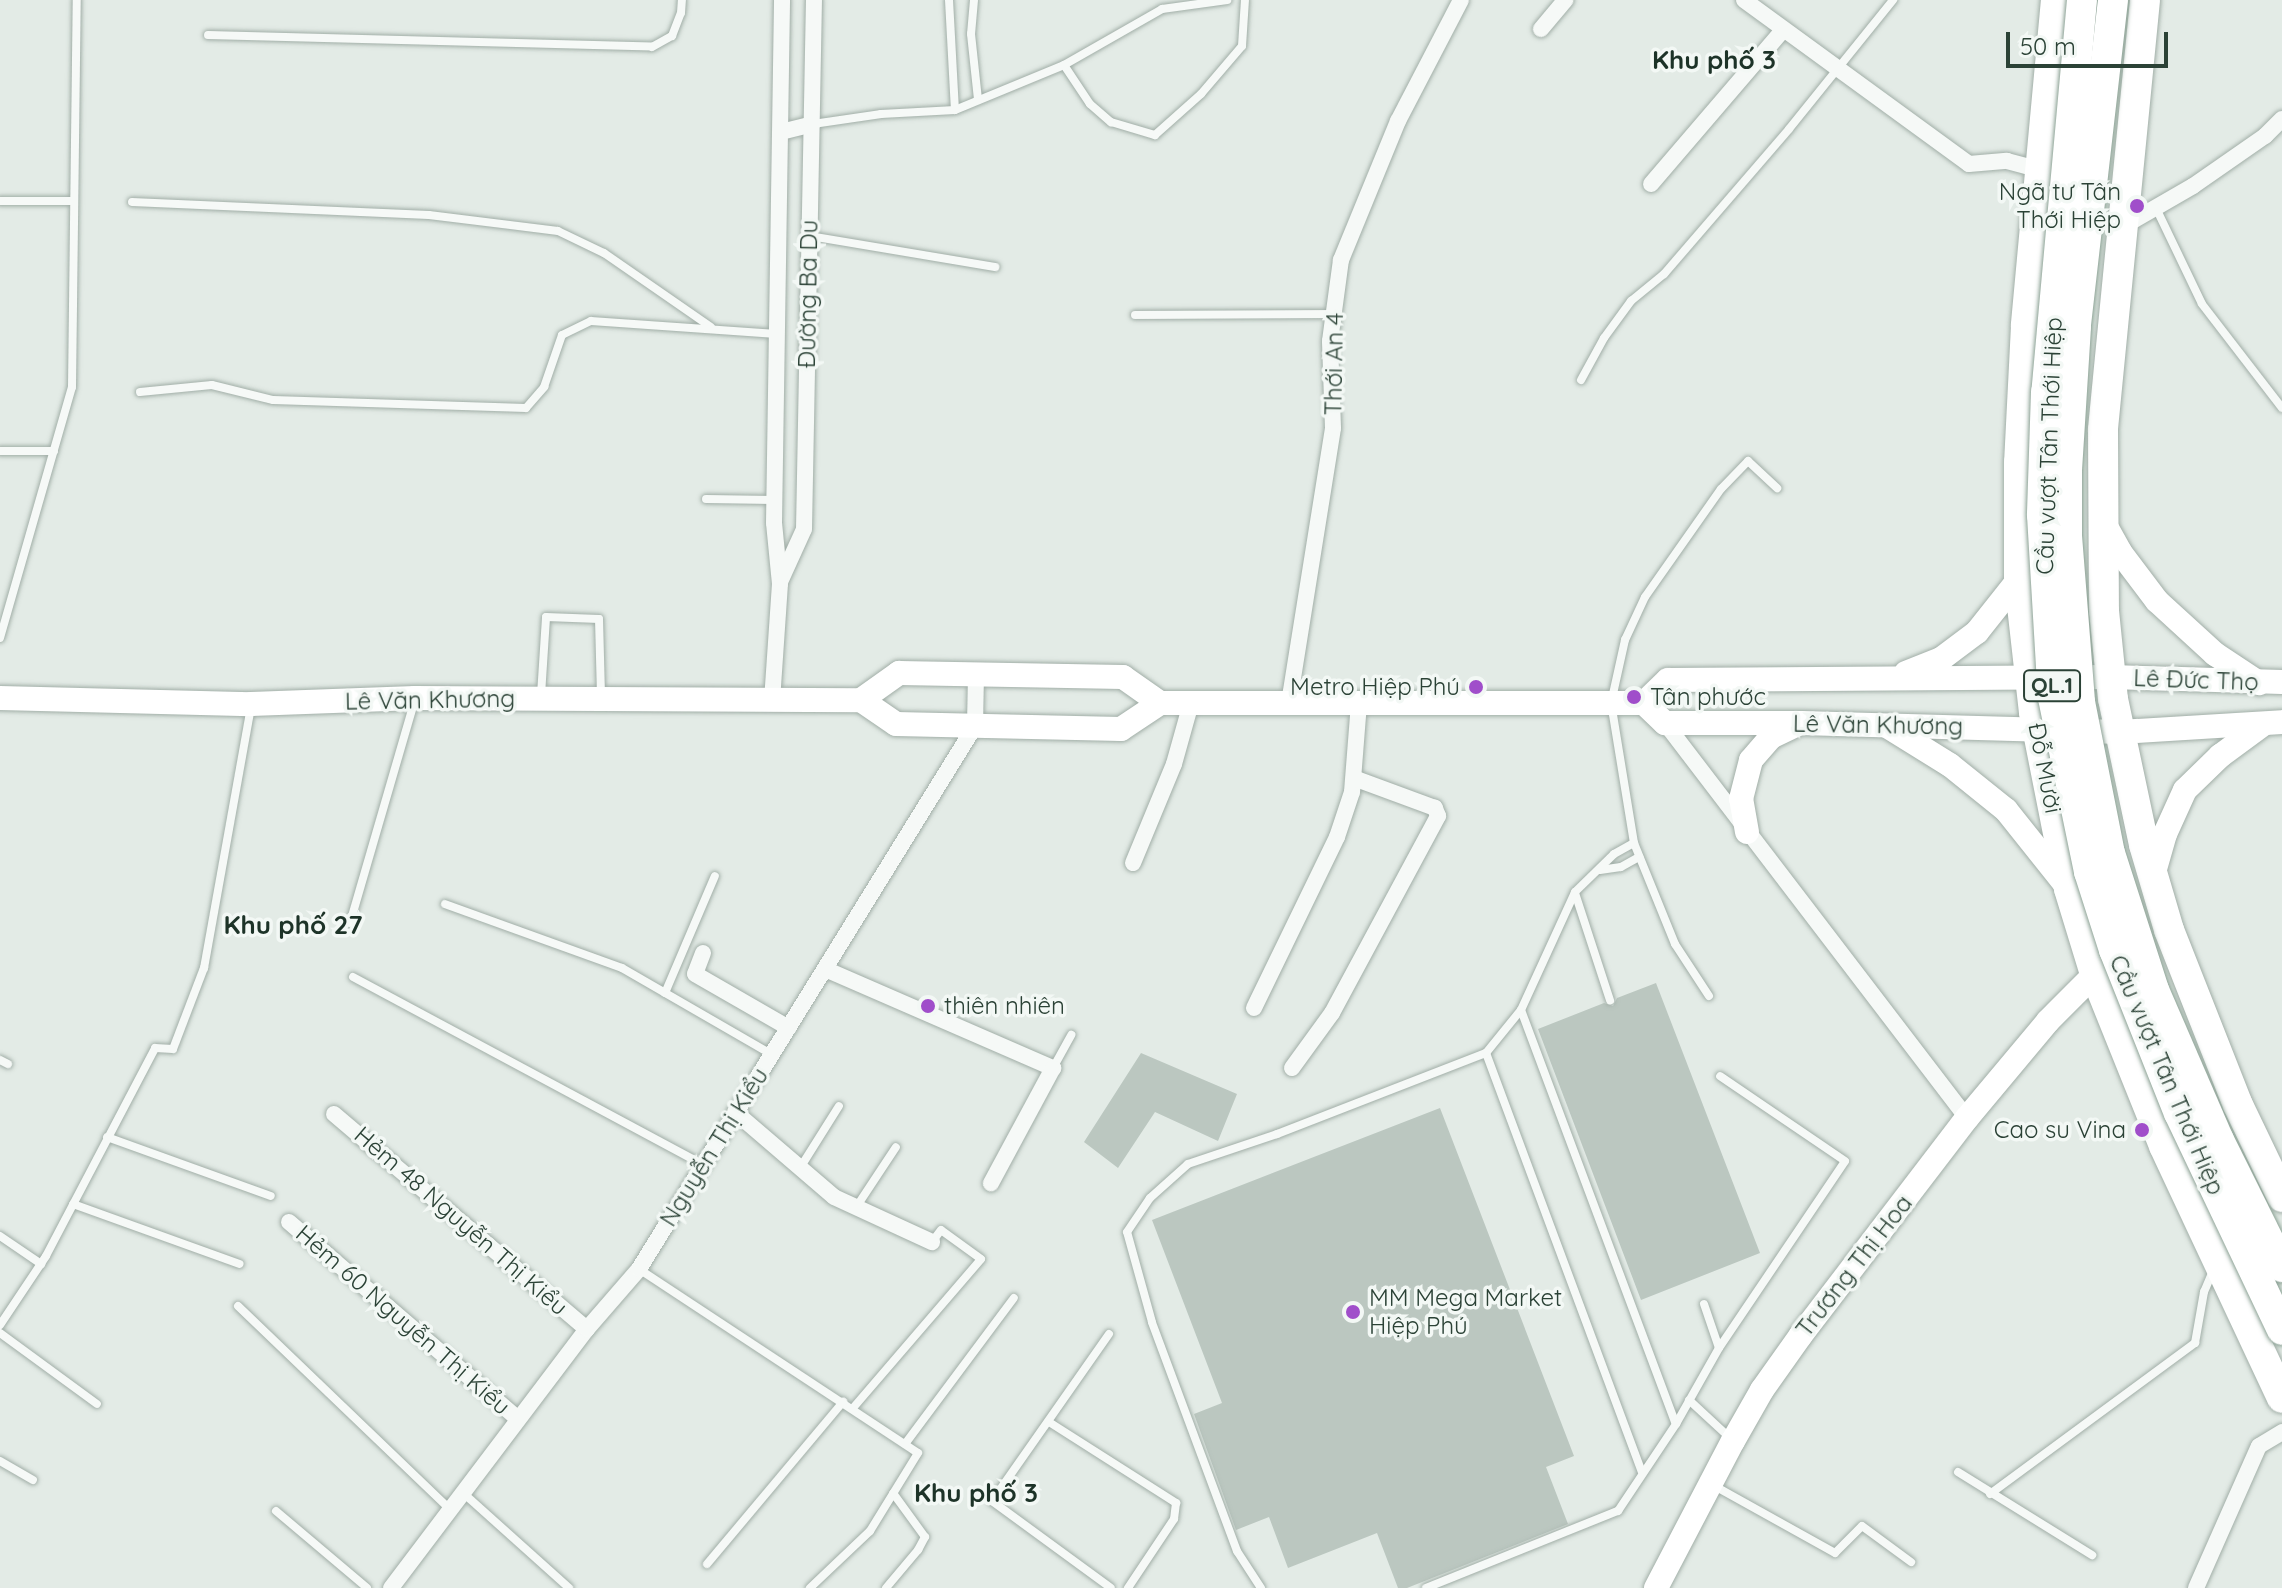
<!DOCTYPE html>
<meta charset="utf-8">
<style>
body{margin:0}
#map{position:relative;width:2282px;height:1588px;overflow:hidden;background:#e3ebe6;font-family:Quicksand,sans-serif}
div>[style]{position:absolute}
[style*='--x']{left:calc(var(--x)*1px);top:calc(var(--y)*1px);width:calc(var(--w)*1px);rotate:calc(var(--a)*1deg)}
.building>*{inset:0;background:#bbc7c0}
.roads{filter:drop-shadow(0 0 2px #a1aea7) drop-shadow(0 0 2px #a1aea7)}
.lane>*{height:8px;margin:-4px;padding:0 4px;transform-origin:4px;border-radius:4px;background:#f6f9f7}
.street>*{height:16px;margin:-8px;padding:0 8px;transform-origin:8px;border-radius:8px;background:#f6f9f7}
.secondary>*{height:24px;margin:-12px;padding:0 12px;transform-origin:12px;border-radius:12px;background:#fff}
.highway>*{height:30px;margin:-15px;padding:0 15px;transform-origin:15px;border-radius:15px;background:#fff}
.bridges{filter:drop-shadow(0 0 2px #8ba194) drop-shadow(0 0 2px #8ba194)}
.highway-bridge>*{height:30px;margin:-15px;padding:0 15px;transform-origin:15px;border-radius:15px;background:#fff}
.dots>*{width:22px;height:22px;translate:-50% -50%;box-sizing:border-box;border:4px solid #f3f8f5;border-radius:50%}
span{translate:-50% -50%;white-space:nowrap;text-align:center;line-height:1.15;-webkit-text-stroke:7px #f3f8f5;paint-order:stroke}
.shield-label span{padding:2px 6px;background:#f3f8f5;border:2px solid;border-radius:6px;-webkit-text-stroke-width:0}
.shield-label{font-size:22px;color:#2b4236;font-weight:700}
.poi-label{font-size:24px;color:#2b4236}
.right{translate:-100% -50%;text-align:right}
.left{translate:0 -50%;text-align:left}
.street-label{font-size:24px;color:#2b4236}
.neighbourhood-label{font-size:26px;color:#1d3328;font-weight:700}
.scale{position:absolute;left:2006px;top:32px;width:162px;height:36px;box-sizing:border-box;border:4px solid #2b4236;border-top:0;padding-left:10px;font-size:24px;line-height:28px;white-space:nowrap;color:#2b4236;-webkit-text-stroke:6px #f3f8f5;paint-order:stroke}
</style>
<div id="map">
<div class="building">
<i style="clip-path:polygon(1656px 983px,1760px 1253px,1641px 1300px,1538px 1029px,1604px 1003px,1613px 1006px,1617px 998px)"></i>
<i style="clip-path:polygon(1141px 1053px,1237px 1094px,1218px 1141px,1155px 1112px,1118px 1168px,1084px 1142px)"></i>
<i style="clip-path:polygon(1440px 1108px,1574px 1456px,1546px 1467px,1568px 1524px,1407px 1588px,1398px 1588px,1377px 1533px,1288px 1568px,1269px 1517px,1236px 1530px,1194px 1414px,1222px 1403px,1152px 1220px)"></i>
</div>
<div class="roads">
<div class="lane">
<i style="--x:949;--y:0;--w:110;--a:86.9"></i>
<i style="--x:974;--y:0;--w:34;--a:95"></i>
<i style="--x:971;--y:34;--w:66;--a:83.9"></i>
<i style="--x:208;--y:35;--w:444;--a:1.5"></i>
<i style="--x:652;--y:47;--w:23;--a:-29"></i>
<i style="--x:672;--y:36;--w:25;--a:-69"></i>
<i style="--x:681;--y:13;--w:13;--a:-86"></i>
<i style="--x:1064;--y:65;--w:47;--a:56.3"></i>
<i style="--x:1090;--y:104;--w:28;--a:41"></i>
<i style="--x:1111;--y:122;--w:46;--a:16.5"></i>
<i style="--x:1155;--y:135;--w:62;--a:-41.7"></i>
<i style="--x:1201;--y:94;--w:63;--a:-49.5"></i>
<i style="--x:1242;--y:46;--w:46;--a:-86.3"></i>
<i style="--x:813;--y:124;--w:69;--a:-8.4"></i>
<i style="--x:881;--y:114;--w:74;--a:-3.1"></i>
<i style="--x:955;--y:110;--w:118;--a:-22.4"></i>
<i style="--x:1064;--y:65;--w:113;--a:-29.7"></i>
<i style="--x:1162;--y:9;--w:66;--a:-7.9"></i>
<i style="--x:0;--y:201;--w:74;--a:0"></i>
<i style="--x:132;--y:202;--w:297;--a:2.5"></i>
<i style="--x:429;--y:215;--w:130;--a:7.1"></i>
<i style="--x:558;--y:231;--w:51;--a:25.6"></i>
<i style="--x:604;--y:253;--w:130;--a:34.7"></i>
<i style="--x:2156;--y:208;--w:106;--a:64.4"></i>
<i style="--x:2202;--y:304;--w:131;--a:52.4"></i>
<i style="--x:810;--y:236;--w:188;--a:9.5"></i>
<i style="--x:1135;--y:315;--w:199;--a:-0.3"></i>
<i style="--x:1581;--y:380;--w:48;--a:-61.3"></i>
<i style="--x:1604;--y:338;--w:46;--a:-53.9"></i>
<i style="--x:1631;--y:301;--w:43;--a:-39.3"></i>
<i style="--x:1664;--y:274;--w:191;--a:-49.2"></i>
<i style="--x:1789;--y:129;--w:166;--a:-51.1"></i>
<i style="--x:140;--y:392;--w:72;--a:-5.6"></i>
<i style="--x:212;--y:385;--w:63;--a:13.8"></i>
<i style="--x:273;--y:400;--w:253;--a:1.8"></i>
<i style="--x:526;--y:408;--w:28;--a:-49"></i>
<i style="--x:544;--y:387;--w:55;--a:-70.9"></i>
<i style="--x:562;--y:335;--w:32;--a:-26"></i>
<i style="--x:591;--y:321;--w:186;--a:4"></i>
<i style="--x:0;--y:451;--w:54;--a:0"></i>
<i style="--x:706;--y:499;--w:68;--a:0.8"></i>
<i style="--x:0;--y:638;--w:261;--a:-74"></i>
<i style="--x:72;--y:387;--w:387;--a:-89.3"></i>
<i style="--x:541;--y:695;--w:78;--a:-86.3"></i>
<i style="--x:546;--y:617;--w:53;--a:2.2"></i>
<i style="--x:599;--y:619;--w:76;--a:88.5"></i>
<i style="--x:1600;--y:870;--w:21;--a:-8"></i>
<i style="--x:1621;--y:867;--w:21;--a:-29"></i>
<i style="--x:1575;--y:893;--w:113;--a:71.9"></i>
<i style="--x:445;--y:904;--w:188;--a:19.9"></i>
<i style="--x:622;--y:968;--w:172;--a:30"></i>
<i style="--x:350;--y:923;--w:230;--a:-73.8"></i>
<i style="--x:353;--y:977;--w:396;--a:28.2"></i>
<i style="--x:665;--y:993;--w:127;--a:-66.9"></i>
<i style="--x:1709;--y:996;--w:62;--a:-123.2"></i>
<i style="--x:1675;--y:944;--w:109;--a:-112.1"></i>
<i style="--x:1634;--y:843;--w:142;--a:-99.3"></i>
<i style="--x:1611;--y:703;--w:65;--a:-77.5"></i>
<i style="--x:1625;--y:640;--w:47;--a:-65.1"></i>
<i style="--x:1645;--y:597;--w:132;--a:-54.9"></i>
<i style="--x:1721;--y:489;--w:39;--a:-46"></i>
<i style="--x:1748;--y:461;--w:40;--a:43"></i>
<i style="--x:1521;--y:1010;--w:442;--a:69.5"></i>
<i style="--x:1486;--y:1053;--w:447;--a:69.6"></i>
<i style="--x:0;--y:1060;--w:9;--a:27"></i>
<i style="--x:1053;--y:1068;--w:38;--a:-61"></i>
<i style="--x:107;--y:1137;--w:174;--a:19.8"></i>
<i style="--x:800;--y:1168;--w:73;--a:-57.8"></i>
<i style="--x:73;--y:1204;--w:177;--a:19.8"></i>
<i style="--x:855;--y:1209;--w:74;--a:-56.5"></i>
<i style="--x:0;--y:1236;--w:50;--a:34.3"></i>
<i style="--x:639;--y:1269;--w:334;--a:33.4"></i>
<i style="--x:918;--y:1453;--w:92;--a:121.6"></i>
<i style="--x:870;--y:1531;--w:83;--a:136.5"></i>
<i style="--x:1704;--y:1304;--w:46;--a:71.2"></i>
<i style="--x:238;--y:1306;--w:292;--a:43.8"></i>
<i style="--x:0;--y:1325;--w:83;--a:-56.3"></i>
<i style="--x:46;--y:1256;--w:235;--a:-62.3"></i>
<i style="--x:155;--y:1048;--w:18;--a:3"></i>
<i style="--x:173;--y:1049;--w:87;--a:-69.1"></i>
<i style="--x:204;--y:968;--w:265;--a:-79.8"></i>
<i style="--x:0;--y:1333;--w:120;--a:36.2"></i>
<i style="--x:1109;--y:1334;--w:204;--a:125"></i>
<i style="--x:992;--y:1501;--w:147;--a:36.2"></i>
<i style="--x:1689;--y:1400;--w:54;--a:42.8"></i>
<i style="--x:853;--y:1408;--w:196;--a:-49.3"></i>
<i style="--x:981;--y:1259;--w:49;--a:-144.1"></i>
<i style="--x:941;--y:1230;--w:15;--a:127"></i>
<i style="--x:1049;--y:1422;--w:151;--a:32.5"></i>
<i style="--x:1176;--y:1503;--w:16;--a:97"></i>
<i style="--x:1174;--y:1519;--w:83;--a:123.7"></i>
<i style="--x:905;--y:1444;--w:182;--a:-53.3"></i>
<i style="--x:0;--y:1461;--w:38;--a:30"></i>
<i style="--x:1958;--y:1472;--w:158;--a:31.8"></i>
<i style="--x:1711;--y:1484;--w:142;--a:29.1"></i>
<i style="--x:1835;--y:1553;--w:38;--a:-45"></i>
<i style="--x:1862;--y:1526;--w:61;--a:36.3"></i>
<i style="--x:462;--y:1492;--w:144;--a:41.9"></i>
<i style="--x:1990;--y:1494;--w:255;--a:-36.4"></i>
<i style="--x:2195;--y:1343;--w:52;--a:-80"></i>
<i style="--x:2204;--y:1292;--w:23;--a:-67"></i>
<i style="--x:276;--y:1511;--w:119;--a:40.2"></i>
<i style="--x:707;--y:1564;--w:212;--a:-50"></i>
<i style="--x:886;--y:1588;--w:50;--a:-49.9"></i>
<i style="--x:918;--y:1550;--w:15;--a:-62"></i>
<i style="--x:925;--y:1537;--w:54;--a:-126"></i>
<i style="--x:1261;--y:1588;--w:44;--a:-123"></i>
<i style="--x:1237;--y:1551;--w:244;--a:-110.4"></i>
<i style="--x:1152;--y:1322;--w:93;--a:-105.5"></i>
<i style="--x:1127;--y:1232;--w:41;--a:-55.9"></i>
<i style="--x:1150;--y:1198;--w:51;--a:-41.8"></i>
<i style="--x:1188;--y:1164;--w:94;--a:-18.6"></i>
<i style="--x:1277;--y:1134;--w:224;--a:-21.2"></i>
<i style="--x:1486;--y:1053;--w:55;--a:-50.9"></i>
<i style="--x:1521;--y:1010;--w:130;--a:-65.4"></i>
<i style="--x:1575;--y:892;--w:54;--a:-44.3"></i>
<i style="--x:1614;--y:854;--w:23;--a:-29"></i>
<i style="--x:1426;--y:1588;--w:207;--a:-21.9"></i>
<i style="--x:1618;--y:1511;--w:105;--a:-56.3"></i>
<i style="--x:1676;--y:1424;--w:87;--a:-60.5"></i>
<i style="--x:1719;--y:1348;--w:225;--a:-56"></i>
<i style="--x:1845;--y:1161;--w:151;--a:-145.8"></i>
</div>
<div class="street">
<i style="--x:1744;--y:0;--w:278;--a:36.1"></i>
<i style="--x:1969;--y:164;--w:38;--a:-5"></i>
<i style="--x:2007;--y:161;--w:34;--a:15"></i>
<i style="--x:1541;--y:29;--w:38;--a:-50"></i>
<i style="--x:781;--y:132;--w:32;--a:-14"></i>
<i style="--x:1651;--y:184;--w:203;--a:-49.4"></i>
<i style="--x:2122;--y:227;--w:82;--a:-30"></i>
<i style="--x:2193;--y:186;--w:88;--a:-34.8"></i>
<i style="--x:2265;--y:136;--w:24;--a:-45"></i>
<i style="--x:780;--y:582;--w:58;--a:-65.6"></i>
<i style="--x:804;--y:529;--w:529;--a:-88.92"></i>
<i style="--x:772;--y:701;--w:117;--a:-86.1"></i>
<i style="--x:780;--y:584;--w:61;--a:-95.6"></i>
<i style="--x:774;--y:523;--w:523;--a:-89.12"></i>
<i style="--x:1289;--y:703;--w:278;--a:-80.9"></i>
<i style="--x:1333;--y:428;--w:87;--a:-92"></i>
<i style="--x:1330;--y:341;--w:82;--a:-82.3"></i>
<i style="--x:1341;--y:260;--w:150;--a:-67.7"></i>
<i style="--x:1398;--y:121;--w:136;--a:-62.5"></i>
<i style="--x:1665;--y:723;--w:497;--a:52.6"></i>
<i style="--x:1133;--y:863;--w:107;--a:-67.5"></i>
<i style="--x:1174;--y:764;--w:63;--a:-74.4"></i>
<i style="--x:703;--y:953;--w:22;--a:111"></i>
<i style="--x:695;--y:974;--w:108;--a:29.9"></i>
<i style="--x:825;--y:969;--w:249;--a:23.5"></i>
<i style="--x:1053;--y:1068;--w:131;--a:118.3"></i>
<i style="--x:1254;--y:1008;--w:190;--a:-64.1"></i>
<i style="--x:1337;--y:837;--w:47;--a:-71.6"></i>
<i style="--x:1352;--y:792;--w:89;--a:-85.5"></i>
<i style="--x:1292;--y:1068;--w:68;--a:-54"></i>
<i style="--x:1332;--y:1013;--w:224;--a:-61.7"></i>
<i style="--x:1438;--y:816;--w:9;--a:-111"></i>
<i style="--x:1435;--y:808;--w:86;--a:-159.7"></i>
<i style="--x:735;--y:1112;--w:130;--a:40.6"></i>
<i style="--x:834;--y:1197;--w:108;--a:24.7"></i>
<i style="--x:334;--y:1114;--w:332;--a:40.4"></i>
<i style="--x:289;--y:1222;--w:302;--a:40.7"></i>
<i style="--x:391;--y:1588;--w:325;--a:-52.9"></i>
<i style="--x:587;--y:1329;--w:79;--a:-49.1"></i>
<i style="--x:639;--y:1269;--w:639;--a:-58.25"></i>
<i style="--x:975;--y:726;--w:52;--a:-88.9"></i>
<i style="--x:2196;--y:1588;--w:155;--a:-66.1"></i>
<i style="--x:2259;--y:1446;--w:27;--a:-31"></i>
</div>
<div class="secondary">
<i style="--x:2103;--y:521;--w:35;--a:61"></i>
<i style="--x:2120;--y:552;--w:61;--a:52.9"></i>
<i style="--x:2157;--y:601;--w:79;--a:42.4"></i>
<i style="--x:2215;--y:654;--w:53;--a:33.4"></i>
<i style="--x:1906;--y:673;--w:38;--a:-22"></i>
<i style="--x:1941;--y:659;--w:45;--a:-36.9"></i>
<i style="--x:1977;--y:632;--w:68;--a:-51.6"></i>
<i style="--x:0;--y:698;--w:251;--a:1.4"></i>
<i style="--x:251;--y:704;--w:164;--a:-2.1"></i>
<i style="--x:415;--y:698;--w:446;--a:0.3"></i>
<i style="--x:861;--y:700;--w:47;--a:-35.4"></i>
<i style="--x:899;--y:673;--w:224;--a:1"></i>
<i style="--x:1123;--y:677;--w:45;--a:35.1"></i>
<i style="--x:861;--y:700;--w:42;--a:34.4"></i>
<i style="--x:896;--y:724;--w:225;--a:1.3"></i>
<i style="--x:1121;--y:729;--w:47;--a:-33.7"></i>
<i style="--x:1160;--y:703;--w:484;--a:0"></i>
<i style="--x:1644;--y:703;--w:29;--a:44"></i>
<i style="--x:1665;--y:723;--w:136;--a:0"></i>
<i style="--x:1801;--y:723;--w:319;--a:1.6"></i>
<i style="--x:2120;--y:732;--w:162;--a:-3.5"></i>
<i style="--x:1644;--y:703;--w:33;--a:-44"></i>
<i style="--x:1668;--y:680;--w:443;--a:-0.4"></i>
<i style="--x:2111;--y:677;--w:171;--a:1.7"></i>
<i style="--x:1887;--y:726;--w:74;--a:31.8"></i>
<i style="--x:1950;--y:765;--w:72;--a:38.8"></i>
<i style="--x:2006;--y:810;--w:101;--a:51.4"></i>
<i style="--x:1747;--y:832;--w:34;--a:-100"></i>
<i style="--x:1741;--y:799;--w:40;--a:-75.6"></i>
<i style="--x:1751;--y:760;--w:30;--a:-49"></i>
<i style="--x:1771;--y:737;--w:30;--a:-26"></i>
<i style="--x:2153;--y:876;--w:44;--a:-74.1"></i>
<i style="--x:2165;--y:834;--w:48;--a:-65.6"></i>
<i style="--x:2185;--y:790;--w:49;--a:-44.2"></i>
<i style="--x:2220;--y:756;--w:52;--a:-36.4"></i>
<i style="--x:1656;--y:1588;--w:166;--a:-62.4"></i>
<i style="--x:1733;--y:1441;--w:59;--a:-60.4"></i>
<i style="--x:1762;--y:1390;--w:67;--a:-54.7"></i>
<i style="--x:1801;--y:1335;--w:273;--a:-52.6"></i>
<i style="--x:1967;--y:1118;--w:126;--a:-50.1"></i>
<i style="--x:2048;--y:1021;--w:66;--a:-45"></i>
</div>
<div class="highway">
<i style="--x:2056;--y:0;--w:327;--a:95.3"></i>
<i style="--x:2026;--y:326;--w:136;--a:92.9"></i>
<i style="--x:2019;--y:462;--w:117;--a:90"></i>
<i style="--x:2019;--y:579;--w:134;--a:83.6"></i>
<i style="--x:2034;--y:712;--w:180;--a:78.8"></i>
<i style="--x:2069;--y:889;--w:89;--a:73"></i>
<i style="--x:2095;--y:974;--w:185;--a:68.1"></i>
<i style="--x:2164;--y:1146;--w:278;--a:64.9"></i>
<i style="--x:2145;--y:0;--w:432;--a:95.6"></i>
<i style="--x:2103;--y:430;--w:181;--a:89.7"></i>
<i style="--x:2104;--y:611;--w:88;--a:84.2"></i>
<i style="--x:2113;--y:699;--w:149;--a:78"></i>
<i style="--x:2144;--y:845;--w:89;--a:73.6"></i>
<i style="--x:2169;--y:930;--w:188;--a:68.5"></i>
<i style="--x:2238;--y:1105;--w:102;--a:64.4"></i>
</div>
</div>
<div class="bridges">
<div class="highway-bridge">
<i style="--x:2082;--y:0;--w:394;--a:95.2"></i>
<i style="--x:2046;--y:392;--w:123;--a:91.9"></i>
<i style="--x:2042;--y:515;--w:183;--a:86.6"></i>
<i style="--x:2053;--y:698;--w:178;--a:78.3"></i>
<i style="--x:2089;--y:872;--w:82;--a:72.2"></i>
<i style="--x:2114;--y:950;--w:175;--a:68.3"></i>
<i style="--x:2179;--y:1113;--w:240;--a:64.6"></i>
<i style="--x:2113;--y:0;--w:329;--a:96.5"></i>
<i style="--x:2076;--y:327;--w:142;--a:93.6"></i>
<i style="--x:2067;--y:469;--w:67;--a:90"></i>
<i style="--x:2067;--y:536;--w:167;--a:85.5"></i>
<i style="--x:2080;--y:702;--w:154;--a:78.8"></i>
<i style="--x:2110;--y:853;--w:144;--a:72.2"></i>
<i style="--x:2154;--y:990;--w:163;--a:66.6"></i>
<i style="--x:2219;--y:1140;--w:142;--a:63.6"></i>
</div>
</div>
<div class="dots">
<i style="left:2137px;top:206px;background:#a04eca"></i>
<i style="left:1476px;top:687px;background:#a04eca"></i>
<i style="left:1634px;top:697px;background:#a04eca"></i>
<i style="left:928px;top:1006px;background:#a04eca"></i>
<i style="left:2142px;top:1130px;background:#a04eca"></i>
<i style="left:1353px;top:1312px;background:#a04eca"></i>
</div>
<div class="shield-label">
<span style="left:2052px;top:686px">QL.1</span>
</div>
<div class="poi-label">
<span class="right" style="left:2121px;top:206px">Ngã tư Tân<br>Thới Hiệp</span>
<span class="right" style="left:1460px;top:687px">Metro Hiệp Phú</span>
<span class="left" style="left:1650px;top:697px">Tân phước</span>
<span class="left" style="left:944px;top:1006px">thiên nhiên</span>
<span class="right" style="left:2126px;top:1130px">Cao su Vina</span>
<span class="left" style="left:1369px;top:1312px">MM Mega Market<br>Hiệp Phú</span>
</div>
<div class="street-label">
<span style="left:808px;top:294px;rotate:-89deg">Đường Ba Du</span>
<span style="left:1334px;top:364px;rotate:-89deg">Thới An 4</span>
<span style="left:2049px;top:446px;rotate:-88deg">Cầu vượt Tân Thới Hiệp</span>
<span style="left:2196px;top:680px;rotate:2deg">Lê Đức Thọ</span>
<span style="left:430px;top:700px;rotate:-1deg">Lê Văn Khương</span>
<span style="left:1878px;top:725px;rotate:1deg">Lê Văn Khương</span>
<span style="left:2045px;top:768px;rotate:79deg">Đỗ Mười</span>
<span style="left:2167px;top:1075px;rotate:67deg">Cầu vượt Tân Thới Hiệp</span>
<span style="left:714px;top:1147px;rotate:-58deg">Nguyễn Thị Kiểu</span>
<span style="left:461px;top:1221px;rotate:41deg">Hẻm 48 Nguyễn Thị Kiểu</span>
<span style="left:1854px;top:1266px;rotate:-52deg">Trương Thị Hoa</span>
<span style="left:403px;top:1320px;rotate:41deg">Hẻm 60 Nguyễn Thị Kiểu</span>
</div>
<div class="neighbourhood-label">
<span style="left:1714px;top:60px">Khu phố 3</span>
<span style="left:293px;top:925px">Khu phố 27</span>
<span style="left:976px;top:1493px">Khu phố 3</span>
</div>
<div class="scale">50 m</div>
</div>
